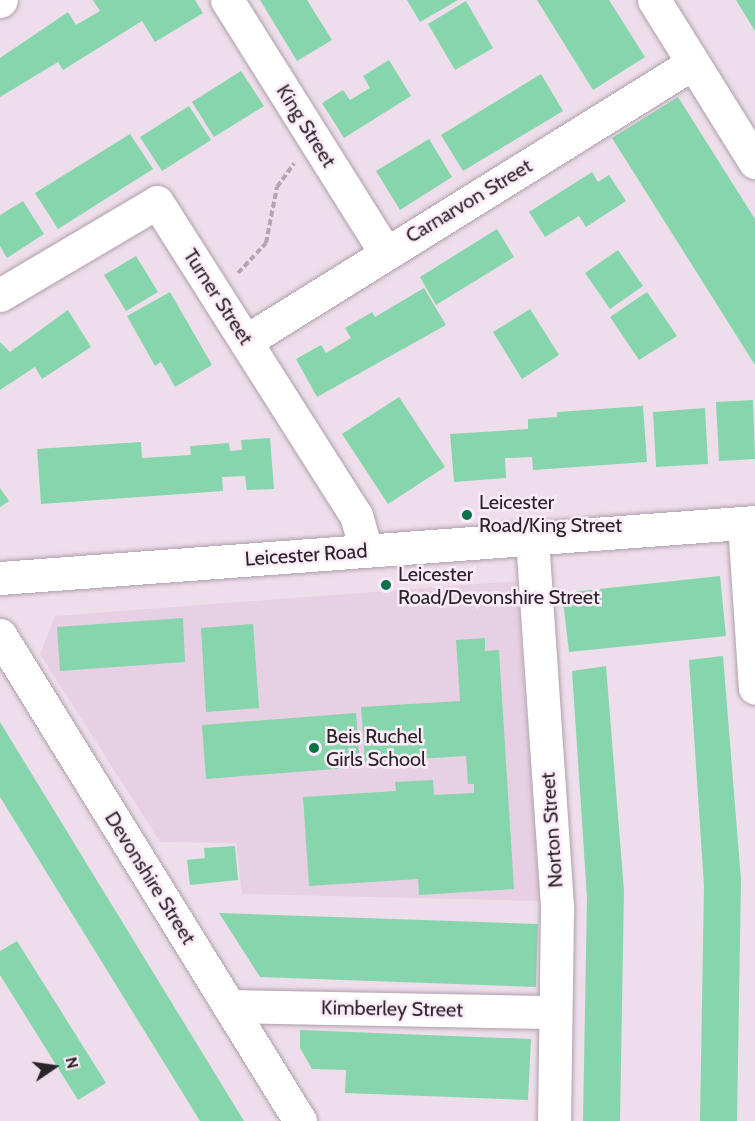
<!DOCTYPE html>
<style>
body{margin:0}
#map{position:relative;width:755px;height:1121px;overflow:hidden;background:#eedeeb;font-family:Cabin,sans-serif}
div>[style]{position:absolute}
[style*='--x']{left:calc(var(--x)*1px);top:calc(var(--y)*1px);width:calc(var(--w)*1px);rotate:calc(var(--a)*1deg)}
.built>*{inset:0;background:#e7d0e3}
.building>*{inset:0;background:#87d5ac}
.path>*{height:4px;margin-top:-2px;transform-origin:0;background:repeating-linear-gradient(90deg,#b2a5af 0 6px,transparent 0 9px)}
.roads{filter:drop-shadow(0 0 2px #ae9fac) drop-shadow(0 0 2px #ae9fac)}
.street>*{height:33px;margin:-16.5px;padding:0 16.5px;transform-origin:16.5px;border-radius:16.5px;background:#fff}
.primary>*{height:33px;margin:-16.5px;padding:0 16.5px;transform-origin:16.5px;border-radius:16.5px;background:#fff}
.dots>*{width:16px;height:16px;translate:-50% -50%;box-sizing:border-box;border:3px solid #fcebf9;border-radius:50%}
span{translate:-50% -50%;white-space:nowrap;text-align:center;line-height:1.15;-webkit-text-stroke:5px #fcebf9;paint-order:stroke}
.street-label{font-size:20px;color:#2a2429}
.poi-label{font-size:20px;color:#2a2429}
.left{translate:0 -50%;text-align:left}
.north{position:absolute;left:24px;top:1037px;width:60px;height:60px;-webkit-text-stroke:4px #fcebf9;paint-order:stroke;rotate:77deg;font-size:16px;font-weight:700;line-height:24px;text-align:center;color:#2a2429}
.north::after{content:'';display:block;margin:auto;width:21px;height:27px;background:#2a2429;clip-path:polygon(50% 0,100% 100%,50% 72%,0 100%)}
</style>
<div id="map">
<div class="built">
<i style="clip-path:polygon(516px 581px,540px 901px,242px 894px,236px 843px,160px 842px,40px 654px,55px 616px)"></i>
</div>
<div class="building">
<i style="clip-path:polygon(93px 0,195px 0,203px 13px,155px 42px,142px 21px,63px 70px,58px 62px,0 97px,0 58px,68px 12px,76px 25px,100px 11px)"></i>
<i style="clip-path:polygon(260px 0,307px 0,332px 40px,297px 61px)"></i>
<i style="clip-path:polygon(407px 0,458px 0,420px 22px)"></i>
<i style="clip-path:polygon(537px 0,609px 0,645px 57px,593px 90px)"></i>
<i style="clip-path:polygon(736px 0,755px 0,755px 31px)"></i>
<i style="clip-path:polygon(466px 1px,493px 48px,455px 70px,428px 24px)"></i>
<i style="clip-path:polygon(389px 60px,411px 96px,344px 138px,322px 103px,343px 90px,350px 100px,370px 88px,363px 76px)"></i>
<i style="clip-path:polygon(241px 71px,264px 106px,214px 137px,192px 102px)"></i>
<i style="clip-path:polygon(541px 74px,563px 111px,463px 171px,441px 135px)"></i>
<i style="clip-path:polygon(678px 97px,755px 219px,755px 365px,612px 138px)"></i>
<i style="clip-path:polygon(189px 106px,211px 140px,162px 171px,140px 137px)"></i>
<i style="clip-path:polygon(130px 134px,153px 169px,58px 229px,35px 193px)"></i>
<i style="clip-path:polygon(429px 139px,452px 177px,400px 210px,376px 171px)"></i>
<i style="clip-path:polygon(592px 172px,598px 182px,609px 175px,626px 201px,586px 227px,579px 216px,545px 237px,529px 212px)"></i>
<i style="clip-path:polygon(23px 201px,44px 234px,7px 258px,0 246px,0 215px)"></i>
<i style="clip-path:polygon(497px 229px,514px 257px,436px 305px,420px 277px)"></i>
<i style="clip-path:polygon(618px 250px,643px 286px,610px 309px,585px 273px)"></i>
<i style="clip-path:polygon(136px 256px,158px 292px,126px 311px,104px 275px)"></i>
<i style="clip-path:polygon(424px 288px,446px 325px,317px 397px,296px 359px,321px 345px,326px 353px,351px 338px,345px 328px,372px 312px,375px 317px)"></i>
<i style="clip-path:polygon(170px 292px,212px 365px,175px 387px,161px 362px,155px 366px,127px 316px)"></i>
<i style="clip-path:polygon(647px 292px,677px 336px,639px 360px,610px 317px)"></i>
<i style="clip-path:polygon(530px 309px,559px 355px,522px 379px,493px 332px)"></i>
<i style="clip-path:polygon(68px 310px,91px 347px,42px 379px,35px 367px,0 390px,0 342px,10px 352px)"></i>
<i style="clip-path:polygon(399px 397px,445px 467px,388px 504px,342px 434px)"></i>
<i style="clip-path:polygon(753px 400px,755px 459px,719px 461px,716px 402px)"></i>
<i style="clip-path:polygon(643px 406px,647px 462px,533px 470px,532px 457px,505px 458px,506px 478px,454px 482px,450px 434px,528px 429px,528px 419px,557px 417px,557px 412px)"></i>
<i style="clip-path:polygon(705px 408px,708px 464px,656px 467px,653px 412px)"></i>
<i style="clip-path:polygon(270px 438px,274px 489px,247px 490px,245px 476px,222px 477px,223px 491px,41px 504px,37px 449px,141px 442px,142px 458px,191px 455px,190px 446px,229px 443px,230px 451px,242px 450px,241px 440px)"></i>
<i style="clip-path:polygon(0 488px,9px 501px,0 507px)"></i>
<i style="clip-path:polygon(720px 576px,726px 636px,569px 652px,562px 593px)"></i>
<i style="clip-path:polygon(183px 618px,185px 662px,60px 671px,57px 627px)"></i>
<i style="clip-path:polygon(253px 624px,259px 708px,206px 712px,201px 628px)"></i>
<i style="clip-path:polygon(485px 638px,485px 651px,499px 650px,514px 889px,419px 895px,418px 879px,309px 886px,303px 797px,396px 791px,395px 782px,433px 780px,434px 795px,474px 793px,474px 784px,468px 784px,466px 756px,365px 762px,361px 707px,460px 701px,456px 640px)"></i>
<i style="clip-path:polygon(723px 656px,741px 880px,737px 1121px,700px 1121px,704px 886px,689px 660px)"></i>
<i style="clip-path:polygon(606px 666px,624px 891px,620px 1121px,583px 1121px,587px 897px,572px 671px)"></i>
<i style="clip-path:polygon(356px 713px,360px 767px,206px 779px,202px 725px)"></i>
<i style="clip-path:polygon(0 722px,244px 1121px,200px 1121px,0 797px)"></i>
<i style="clip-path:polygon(235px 846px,238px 880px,190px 885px,187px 860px,205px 858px,204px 848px)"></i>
<i style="clip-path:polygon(219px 913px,538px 924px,536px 987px,260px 977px)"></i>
<i style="clip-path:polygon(17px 941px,106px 1083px,78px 1100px,0 975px,0 951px)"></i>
<i style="clip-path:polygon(300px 1030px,531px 1039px,528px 1100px,345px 1093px,346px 1070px,312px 1069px,300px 1048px)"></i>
</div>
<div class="path">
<i style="--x:238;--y:273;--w:41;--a:-47"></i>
<i style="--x:266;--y:243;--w:57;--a:-78.9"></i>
<i style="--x:277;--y:187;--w:29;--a:-54"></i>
</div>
<div class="roads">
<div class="street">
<i style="--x:227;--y:0;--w:297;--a:57.9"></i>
<i style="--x:654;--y:0;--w:191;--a:58.1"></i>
<i style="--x:0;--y:1;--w:1;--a:-45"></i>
<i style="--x:0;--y:295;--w:182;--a:-30.6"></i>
<i style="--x:157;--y:202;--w:371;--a:57.6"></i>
<i style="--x:356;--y:515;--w:37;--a:74"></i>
<i style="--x:246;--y:341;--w:526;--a:-31.88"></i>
<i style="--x:744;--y:523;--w:165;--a:86.2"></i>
<i style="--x:532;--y:539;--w:372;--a:86.1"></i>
<i style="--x:557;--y:910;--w:211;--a:90.8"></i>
<i style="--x:0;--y:635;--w:571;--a:58.31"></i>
<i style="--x:229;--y:1006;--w:326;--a:1.1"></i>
</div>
<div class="primary">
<i style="--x:0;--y:578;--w:757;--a:-4.24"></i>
</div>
</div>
<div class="dots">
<i style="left:467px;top:515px;background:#07724a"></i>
<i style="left:386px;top:585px;background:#07724a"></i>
<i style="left:314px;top:748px;background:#07724a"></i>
</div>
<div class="street-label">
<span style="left:306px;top:126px;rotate:58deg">King Street</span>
<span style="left:469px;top:201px;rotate:-31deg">Carnarvon Street</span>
<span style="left:218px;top:297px;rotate:57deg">Turner Street</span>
<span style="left:306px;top:555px;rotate:-4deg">Leicester Road</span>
<span style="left:552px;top:830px;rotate:-94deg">Norton Street</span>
<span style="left:150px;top:878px;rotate:58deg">Devonshire Street</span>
<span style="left:392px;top:1009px;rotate:1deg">Kimberley Street</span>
</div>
<div class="poi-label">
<span class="left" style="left:479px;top:514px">Leicester<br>Road/King Street</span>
<span class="left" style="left:398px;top:586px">Leicester<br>Road/Devonshire Street</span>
<span class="left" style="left:326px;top:748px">Beis Ruchel<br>Girls School</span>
</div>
<div class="north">N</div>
</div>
